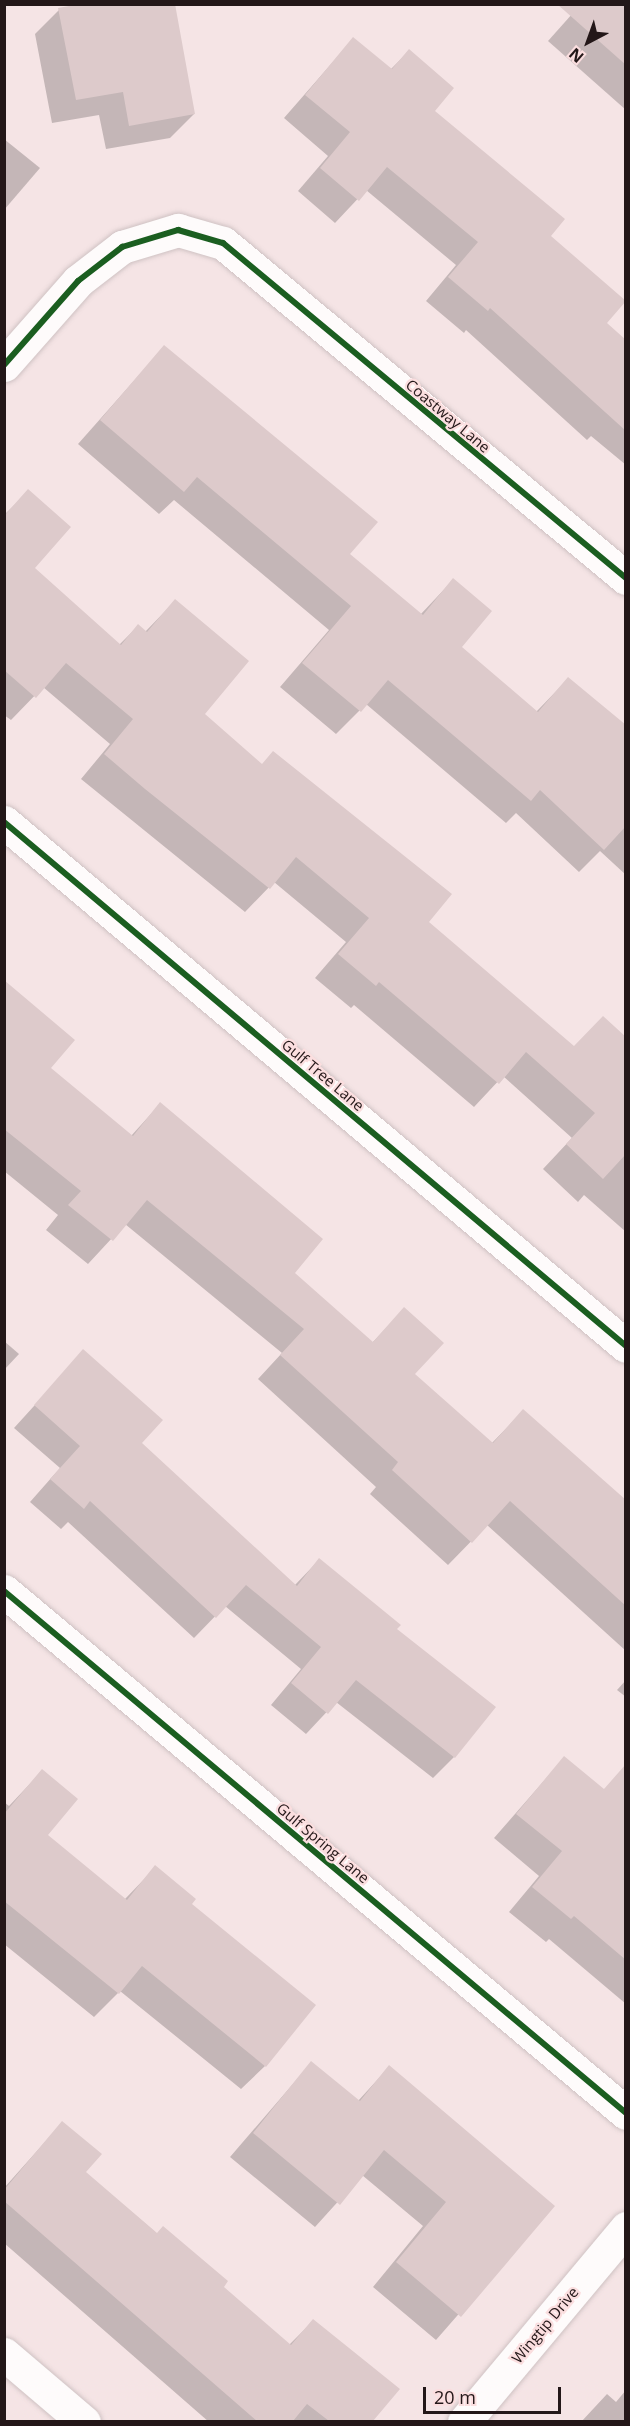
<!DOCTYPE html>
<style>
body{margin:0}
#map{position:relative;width:630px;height:2426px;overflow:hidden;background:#f5e4e5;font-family:"Open Sans",sans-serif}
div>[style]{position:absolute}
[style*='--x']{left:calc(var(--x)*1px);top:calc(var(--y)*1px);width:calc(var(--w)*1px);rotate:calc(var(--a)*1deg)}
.shadow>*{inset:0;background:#0003}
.building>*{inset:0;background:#ddcacb}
.roads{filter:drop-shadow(0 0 2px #cfc2c3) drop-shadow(0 0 2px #cfc2c3)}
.minor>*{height:33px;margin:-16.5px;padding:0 16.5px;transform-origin:16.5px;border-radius:16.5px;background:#fefbfb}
.cycleway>*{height:6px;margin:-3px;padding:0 3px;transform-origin:3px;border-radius:3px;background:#1b5e20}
span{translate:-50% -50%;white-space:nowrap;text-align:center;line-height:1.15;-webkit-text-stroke:4.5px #fbdedf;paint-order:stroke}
.street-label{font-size:15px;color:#231718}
.frame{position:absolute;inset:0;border:6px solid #231718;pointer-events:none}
.north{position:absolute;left:558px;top:12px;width:60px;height:60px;-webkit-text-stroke:4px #fbdedf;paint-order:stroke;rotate:221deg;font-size:16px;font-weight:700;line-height:24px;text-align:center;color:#231718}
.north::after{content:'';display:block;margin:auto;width:21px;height:27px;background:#231718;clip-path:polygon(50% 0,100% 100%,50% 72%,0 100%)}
.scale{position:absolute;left:423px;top:2387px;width:138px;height:27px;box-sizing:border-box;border:3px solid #231718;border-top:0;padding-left:8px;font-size:18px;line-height:21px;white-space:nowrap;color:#231718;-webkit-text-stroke:4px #fbdedf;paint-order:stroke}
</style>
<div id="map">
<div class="shadow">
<i style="clip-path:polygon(581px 4px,626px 4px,626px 110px,548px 41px)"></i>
<i style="clip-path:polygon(59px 10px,194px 114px,170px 138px,106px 149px,99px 115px,52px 123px,35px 34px)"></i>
<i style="clip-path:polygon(353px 39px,390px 70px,409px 51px,433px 111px,548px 236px,605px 323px,626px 342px,626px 465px,591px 436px,587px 440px,466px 330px,464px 333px,426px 301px,456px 265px,366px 190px,335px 223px,298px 191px,328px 156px,284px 118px)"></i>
<i style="clip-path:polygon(4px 139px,40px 168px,4px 210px)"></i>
<i style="clip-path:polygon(164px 347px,348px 554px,420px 615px,453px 580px,460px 648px,536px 712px,568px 679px,626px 734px,626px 875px,600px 851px,579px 872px,516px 813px,506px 823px,366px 704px,336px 734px,280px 687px,329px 630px,174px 500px,159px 514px,78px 444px)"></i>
<i style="clip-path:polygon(29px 491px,33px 568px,119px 645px,138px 626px,145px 632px,175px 601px,203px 715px,427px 922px,573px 1048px,626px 1039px,626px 1232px,584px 1195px,578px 1202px,543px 1169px,572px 1138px,503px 1076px,474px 1107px,354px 1005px,351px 1008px,315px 978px,346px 942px,274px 882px,245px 912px,81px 779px,110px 744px,43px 687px,11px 720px,4px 715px,4px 515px)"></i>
<i style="clip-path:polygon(4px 982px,49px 1068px,131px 1136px,160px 1104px,293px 1273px,372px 1343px,404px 1309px,413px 1374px,491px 1444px,523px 1411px,626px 1503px,626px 1651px,487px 1525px,448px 1565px,370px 1494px,376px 1487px,258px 1379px,282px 1353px,125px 1224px,88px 1264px,46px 1230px,58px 1215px,4px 1171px)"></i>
<i style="clip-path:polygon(4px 1341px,19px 1354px,4px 1370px)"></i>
<i style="clip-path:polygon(84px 1351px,140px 1443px,294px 1586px,319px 1560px,395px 1629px,454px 1757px,433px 1778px,336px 1702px,306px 1734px,271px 1705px,301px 1669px,225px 1606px,194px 1638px,68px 1522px,61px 1529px,30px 1502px,60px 1468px,14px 1428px)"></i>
<i style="clip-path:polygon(626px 1680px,626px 1697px,617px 1690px)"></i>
<i style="clip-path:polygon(564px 1758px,603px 1790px,626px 1856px,626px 2004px,549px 1939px,546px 1942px,509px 1912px,539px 1876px,494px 1838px)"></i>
<i style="clip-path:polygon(42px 1771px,46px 1835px,124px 1900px,155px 1868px,190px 1904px,265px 2066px,241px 2089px,120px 1991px,94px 2017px,4px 1944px,4px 1802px,9px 1806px)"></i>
<i style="clip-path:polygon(311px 2063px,358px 2101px,389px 2067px,553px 2206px,436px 2340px,373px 2287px,423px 2226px,362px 2175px,315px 2227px,230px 2157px)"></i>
<i style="clip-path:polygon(62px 2123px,84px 2172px,289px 2345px,313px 2321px,398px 2389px,371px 2422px,209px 2422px,4px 2243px,4px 2188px)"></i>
<i style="clip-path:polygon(626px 2390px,626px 2422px,581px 2422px,607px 2394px,616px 2402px)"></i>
</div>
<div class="building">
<i style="clip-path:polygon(80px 4px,175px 4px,195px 114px,129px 126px,123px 92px,76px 100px,58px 8px)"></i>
<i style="clip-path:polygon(557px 4px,626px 4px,626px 65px)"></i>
<i style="clip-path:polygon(353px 37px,392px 69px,409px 49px,454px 88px,435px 111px,565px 219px,551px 236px,626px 301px,607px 323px,626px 340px,626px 431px,490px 308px,488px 311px,448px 277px,478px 242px,387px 167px,359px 201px,320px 168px,350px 132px,305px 95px)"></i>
<i style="clip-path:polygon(164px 345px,378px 522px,350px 554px,423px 615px,453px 578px,492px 611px,462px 647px,538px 712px,568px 677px,626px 725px,626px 826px,604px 850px,540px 790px,531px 801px,388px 680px,361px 712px,302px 663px,351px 606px,197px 477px,184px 492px,100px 420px)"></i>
<i style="clip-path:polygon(28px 489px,71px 527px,35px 568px,121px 645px,138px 624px,147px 632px,175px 599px,249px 661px,205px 714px,262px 764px,273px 751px,452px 894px,429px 922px,574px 1046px,603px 1016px,626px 1037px,626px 1154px,603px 1179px,566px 1144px,595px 1113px,526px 1052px,499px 1084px,379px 982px,376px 986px,338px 954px,369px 918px,296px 857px,270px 889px,145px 789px,104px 754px,133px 719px,66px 663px,36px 698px,4px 670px,4px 516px)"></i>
<i style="clip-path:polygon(4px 980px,75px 1040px,51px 1068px,133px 1136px,160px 1102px,323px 1239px,295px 1273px,373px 1342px,404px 1307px,444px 1343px,415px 1374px,493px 1443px,523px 1409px,626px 1500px,626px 1606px,510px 1501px,472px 1543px,392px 1470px,398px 1462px,280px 1355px,304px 1329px,147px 1200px,113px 1241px,68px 1205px,81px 1191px,4px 1129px)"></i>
<i style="clip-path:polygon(83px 1349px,163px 1420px,142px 1443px,297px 1586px,319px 1558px,401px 1625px,397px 1629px,496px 1707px,455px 1758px,356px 1680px,328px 1714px,291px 1683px,321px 1647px,246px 1585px,216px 1618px,90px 1501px,84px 1509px,50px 1479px,80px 1446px,34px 1405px)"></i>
<i style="clip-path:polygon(564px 1756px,604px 1789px,626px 1764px,626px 1960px,574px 1916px,571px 1919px,532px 1887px,562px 1851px,516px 1814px)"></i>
<i style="clip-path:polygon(42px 1769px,78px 1799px,48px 1835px,127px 1900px,155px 1865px,196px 1899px,192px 1904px,316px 2005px,266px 2067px,142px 1966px,119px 1994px,4px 1901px,4px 1814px)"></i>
<i style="clip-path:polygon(311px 2061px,360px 2101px,389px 2065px,555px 2206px,461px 2317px,396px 2262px,446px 2202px,384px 2150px,340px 2205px,253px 2133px)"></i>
<i style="clip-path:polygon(62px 2121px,102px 2154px,86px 2172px,157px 2233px,163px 2226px,228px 2281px,224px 2287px,291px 2345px,313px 2319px,400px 2389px,373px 2421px,329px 2421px,307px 2404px,293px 2421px,257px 2421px,4px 2201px,4px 2190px)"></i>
</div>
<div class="roads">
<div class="minor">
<i style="--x:4;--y:365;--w:112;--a:-48.6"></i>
<i style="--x:78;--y:281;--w:56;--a:-37.7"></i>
<i style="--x:122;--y:247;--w:59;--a:-16.9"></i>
<i style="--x:178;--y:230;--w:47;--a:16.1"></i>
<i style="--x:223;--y:243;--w:524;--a:39.74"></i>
<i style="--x:4;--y:822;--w:813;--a:40.11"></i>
<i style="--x:4;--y:1591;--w:812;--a:40"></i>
<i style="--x:4;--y:2354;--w:105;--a:40.4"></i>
<i style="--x:464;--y:2422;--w:253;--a:-50.1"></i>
</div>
</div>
<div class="cycleway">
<i style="--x:4;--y:365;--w:112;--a:-48.6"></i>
<i style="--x:78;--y:281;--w:56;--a:-37.7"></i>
<i style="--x:122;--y:247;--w:59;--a:-16.9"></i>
<i style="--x:178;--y:230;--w:47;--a:16.1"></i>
<i style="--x:223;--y:243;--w:524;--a:39.74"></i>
<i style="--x:4;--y:822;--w:813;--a:40.11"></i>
<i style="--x:4;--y:1591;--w:812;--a:40"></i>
</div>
<div class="street-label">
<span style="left:448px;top:416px;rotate:40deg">Coastway Lane</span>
<span style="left:323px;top:1075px;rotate:40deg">Gulf Tree Lane</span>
<span style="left:323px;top:1843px;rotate:40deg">Gulf Spring Lane</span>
<span style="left:545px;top:2325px;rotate:-50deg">Wingtip Drive</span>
</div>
<div class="frame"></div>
<div class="north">N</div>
<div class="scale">20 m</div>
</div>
